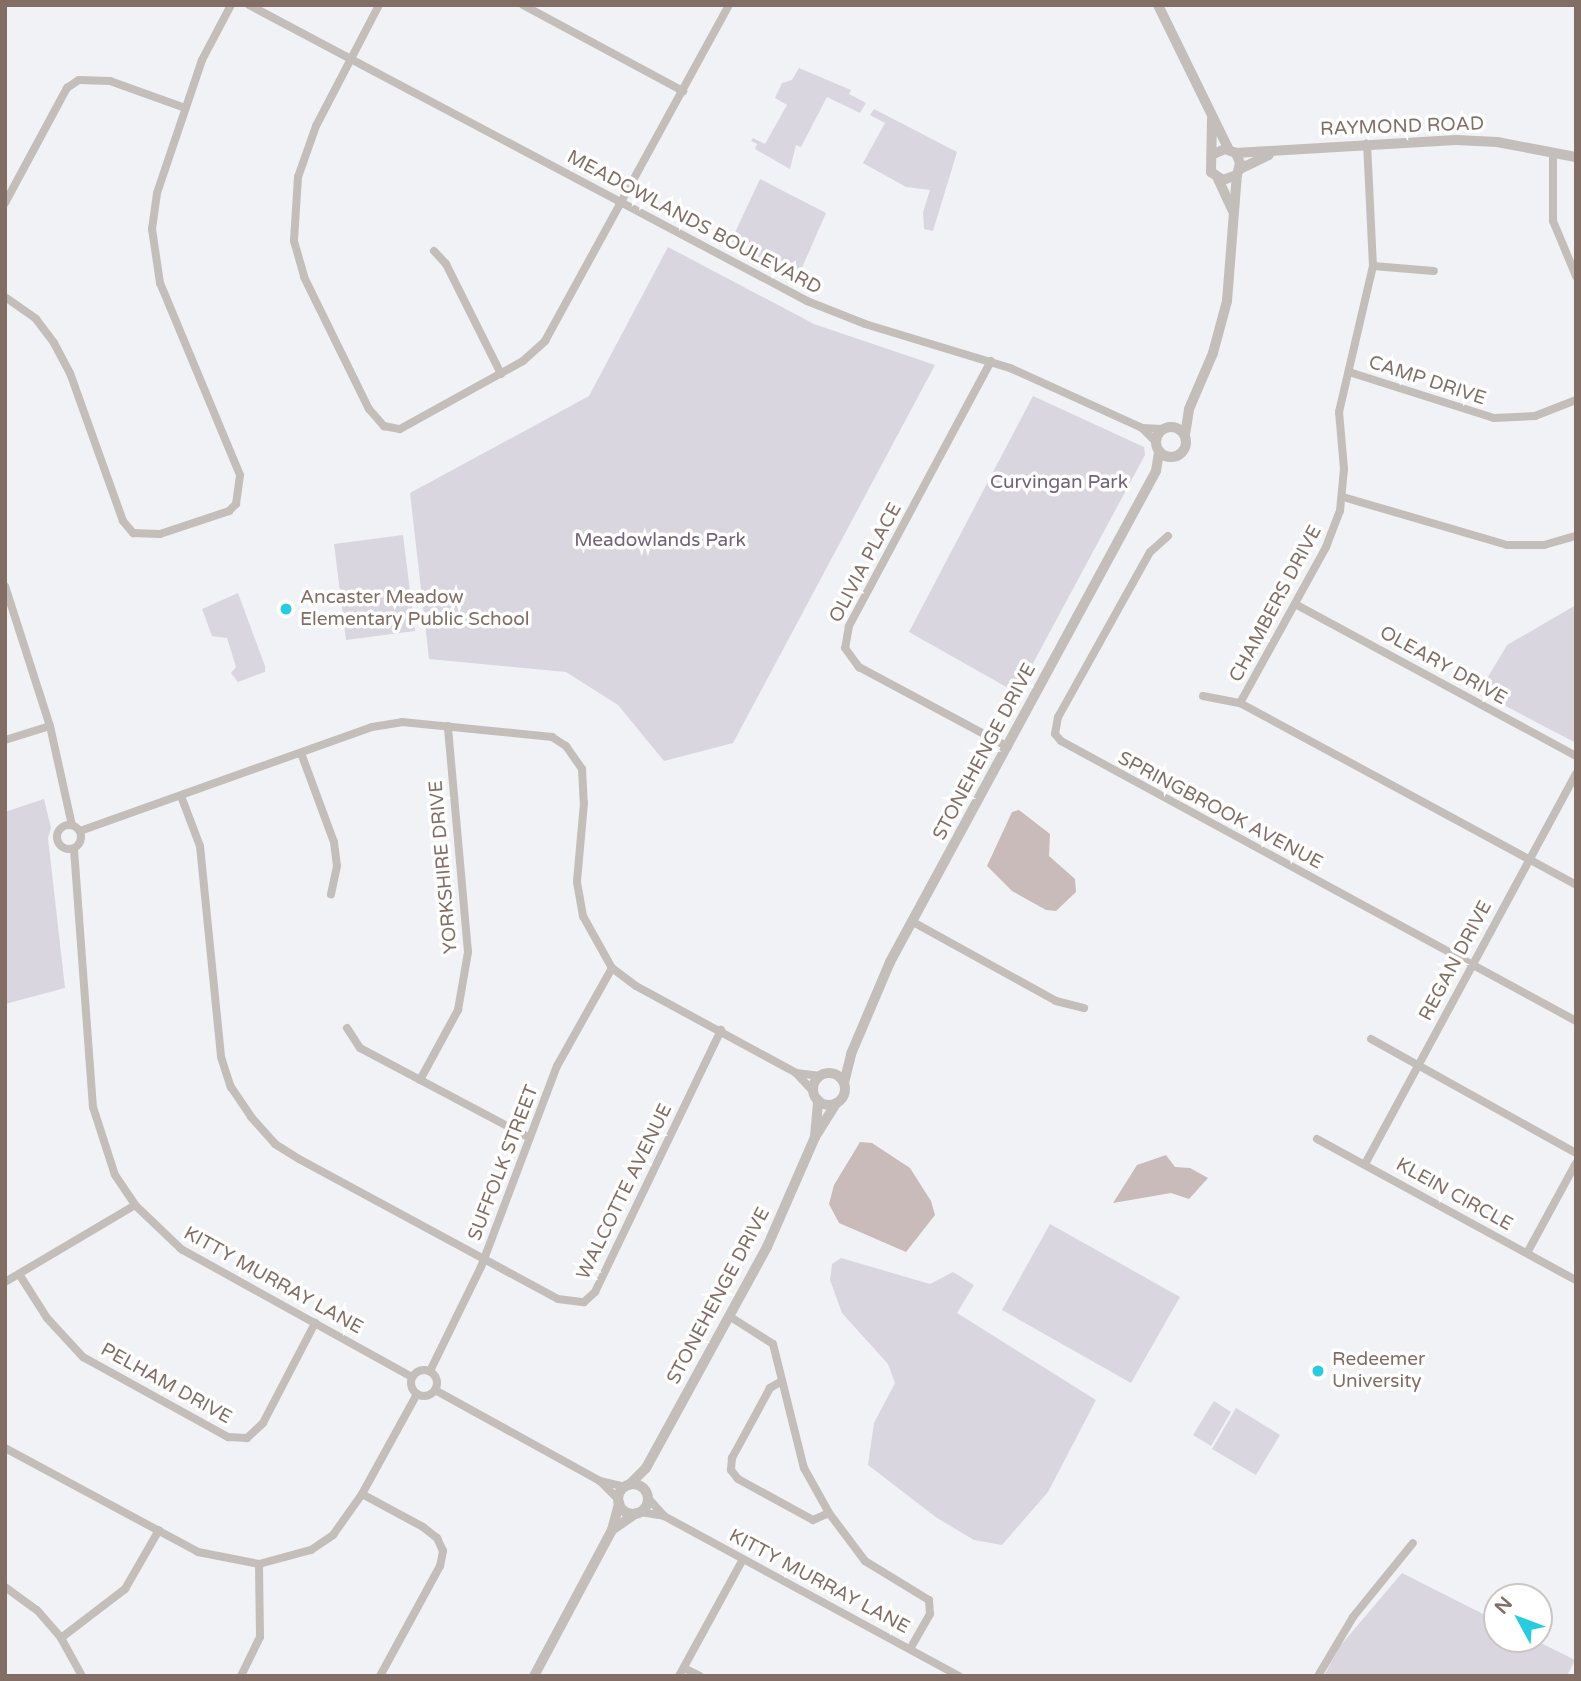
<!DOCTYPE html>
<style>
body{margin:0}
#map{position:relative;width:1581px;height:1681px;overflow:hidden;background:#f1f2f5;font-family:"Varela Round",sans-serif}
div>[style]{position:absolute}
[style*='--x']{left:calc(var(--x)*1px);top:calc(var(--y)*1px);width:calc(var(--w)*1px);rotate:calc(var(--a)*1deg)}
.green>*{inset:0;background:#d9d6df}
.water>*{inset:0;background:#c8bbba}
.minor>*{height:8px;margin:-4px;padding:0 4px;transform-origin:4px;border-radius:4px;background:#c4bebb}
.minor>.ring{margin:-4px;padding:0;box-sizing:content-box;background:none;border:8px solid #c4bebb;border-radius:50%}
.tertiary>*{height:10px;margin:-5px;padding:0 5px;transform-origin:5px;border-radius:5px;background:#c4bebb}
.tertiary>.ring{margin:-5px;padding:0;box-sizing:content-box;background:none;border:10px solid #c4bebb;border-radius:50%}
.dots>*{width:19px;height:19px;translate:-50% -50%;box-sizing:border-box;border:4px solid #fff;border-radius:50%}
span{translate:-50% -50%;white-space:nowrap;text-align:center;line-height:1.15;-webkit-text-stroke:7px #fff;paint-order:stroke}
.street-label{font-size:19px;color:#826e65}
.park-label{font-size:19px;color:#726379}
.poi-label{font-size:19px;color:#826e65}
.left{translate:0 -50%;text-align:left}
.frame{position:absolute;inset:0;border:7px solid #826e65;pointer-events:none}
.north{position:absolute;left:1483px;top:1583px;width:70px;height:70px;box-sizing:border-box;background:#fff;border:2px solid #cdc5c1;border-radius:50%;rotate:311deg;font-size:19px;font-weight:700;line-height:28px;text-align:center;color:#826e65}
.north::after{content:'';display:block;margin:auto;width:24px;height:32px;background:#29ccde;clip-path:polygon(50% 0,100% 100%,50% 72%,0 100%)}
</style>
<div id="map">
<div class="green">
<i style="clip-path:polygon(799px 68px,851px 90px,849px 94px,866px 103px,860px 113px,827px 97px,801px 147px,796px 145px,790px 169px,755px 149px,757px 144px,751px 141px,753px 138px,765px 144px,787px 105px,775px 98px,782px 83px,792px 80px)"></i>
<i style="clip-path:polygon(874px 109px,957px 152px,933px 231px,924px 229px,923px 212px,930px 190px,906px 187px,863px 163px,885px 123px,870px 115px)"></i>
<i style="clip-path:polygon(760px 179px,826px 213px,797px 279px,731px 241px)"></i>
<i style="clip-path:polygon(668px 247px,814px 324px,935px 365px,733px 743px,664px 761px,618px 705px,566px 672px,429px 659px,410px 493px,589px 396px)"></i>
<i style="clip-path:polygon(1033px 396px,1144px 447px,1145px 455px,1017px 693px,909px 632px)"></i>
<i style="clip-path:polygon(403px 535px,415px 631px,346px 640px,334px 544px)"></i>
<i style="clip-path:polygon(238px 593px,265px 666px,265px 672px,238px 682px,231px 673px,236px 667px,227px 638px,212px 636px,202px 609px)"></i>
<i style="clip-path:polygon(1576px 605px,1576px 743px,1479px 692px,1507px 645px)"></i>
<i style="clip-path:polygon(44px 799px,51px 828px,48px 838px,65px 988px,5px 1004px,5px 812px)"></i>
<i style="clip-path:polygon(1050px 1224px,1180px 1297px,1131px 1383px,1002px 1310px)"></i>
<i style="clip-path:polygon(841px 1258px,930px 1284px,953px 1272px,974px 1285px,957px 1313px,1096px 1400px,1048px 1492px,1002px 1545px,974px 1540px,937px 1518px,868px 1465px,874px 1423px,895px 1383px,888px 1364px,842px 1313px,830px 1280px,832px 1264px)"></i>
<i style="clip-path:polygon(1214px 1401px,1231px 1412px,1211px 1446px,1193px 1435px)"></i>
<i style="clip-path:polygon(1236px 1408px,1280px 1435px,1256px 1475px,1212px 1449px)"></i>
<i style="clip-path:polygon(1402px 1573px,1497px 1621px,1497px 1639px,1533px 1639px,1575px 1660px,1567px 1676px,1324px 1676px,1340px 1646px)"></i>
</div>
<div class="water">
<i style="clip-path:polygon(1019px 810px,1050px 834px,1049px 856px,1075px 879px,1076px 892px,1056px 911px,1046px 910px,1012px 891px,987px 866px,1012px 812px)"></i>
<i style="clip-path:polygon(860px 1142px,872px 1143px,910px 1168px,931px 1201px,935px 1215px,906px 1252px,839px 1223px,829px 1204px,834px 1185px)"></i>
<i style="clip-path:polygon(1166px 1155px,1175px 1167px,1190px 1168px,1208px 1178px,1189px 1199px,1171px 1193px,1113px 1203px,1137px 1165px)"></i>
</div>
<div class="minor">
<i style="--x:249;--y:5;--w:632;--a:27.94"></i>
<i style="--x:807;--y:301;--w:62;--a:21.6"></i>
<i style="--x:865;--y:324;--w:152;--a:16.9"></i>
<i style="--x:1010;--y:368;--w:145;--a:24.4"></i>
<i style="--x:1142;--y:428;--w:20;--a:45"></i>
<i style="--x:379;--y:5;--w:136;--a:117.5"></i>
<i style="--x:316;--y:126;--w:54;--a:109.4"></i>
<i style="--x:298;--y:177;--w:64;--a:93.6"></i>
<i style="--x:294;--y:241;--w:37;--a:74"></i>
<i style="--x:304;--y:277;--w:147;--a:63.8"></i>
<i style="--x:369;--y:409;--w:23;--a:49"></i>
<i style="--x:384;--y:426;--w:16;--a:11"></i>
<i style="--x:400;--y:429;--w:141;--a:-28.9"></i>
<i style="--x:523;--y:361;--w:30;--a:-42"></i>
<i style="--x:545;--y:341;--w:383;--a:-61.3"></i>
<i style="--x:523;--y:5;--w:182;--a:28.3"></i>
<i style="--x:1553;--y:154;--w:67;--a:90"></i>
<i style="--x:1553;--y:221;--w:60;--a:67.3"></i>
<i style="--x:5;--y:203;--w:131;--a:-61.7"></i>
<i style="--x:67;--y:88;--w:14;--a:-34"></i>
<i style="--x:79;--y:80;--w:31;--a:2"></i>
<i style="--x:110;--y:81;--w:80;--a:19.8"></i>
<i style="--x:434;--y:251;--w:18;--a:47"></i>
<i style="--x:446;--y:264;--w:123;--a:63.4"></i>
<i style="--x:1373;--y:266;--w:61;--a:4.7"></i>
<i style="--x:5;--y:297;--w:38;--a:35"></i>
<i style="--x:36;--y:319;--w:30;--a:53"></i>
<i style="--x:54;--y:343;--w:34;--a:62"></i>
<i style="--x:70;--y:373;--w:157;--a:70.3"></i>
<i style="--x:123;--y:521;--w:16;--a:50"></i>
<i style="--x:133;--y:533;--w:27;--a:2"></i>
<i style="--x:160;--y:534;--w:73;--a:-18.4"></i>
<i style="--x:229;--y:511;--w:10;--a:-45"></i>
<i style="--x:236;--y:504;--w:29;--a:-82"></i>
<i style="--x:240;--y:475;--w:208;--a:-112.6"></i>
<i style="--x:160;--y:283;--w:55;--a:-98.4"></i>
<i style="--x:152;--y:229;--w:36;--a:-82"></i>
<i style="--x:157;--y:193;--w:140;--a:-71.3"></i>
<i style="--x:202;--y:60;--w:62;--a:-62.2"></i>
<i style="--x:991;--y:361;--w:301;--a:118.2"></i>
<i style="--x:849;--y:626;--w:22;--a:100"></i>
<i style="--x:845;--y:648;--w:24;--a:54"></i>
<i style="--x:859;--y:667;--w:169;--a:28.2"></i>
<i style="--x:1349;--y:372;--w:152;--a:17.6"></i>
<i style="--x:1494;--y:418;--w:41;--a:-2.8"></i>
<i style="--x:1535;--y:416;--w:44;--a:-21.3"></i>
<i style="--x:1142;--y:428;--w:20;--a:3"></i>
<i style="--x:1343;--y:497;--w:171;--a:16.3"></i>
<i style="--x:1507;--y:545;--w:37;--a:0"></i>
<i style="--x:1544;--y:545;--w:33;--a:-16"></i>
<i style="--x:1168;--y:536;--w:24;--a:138"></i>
<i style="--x:1150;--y:552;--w:189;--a:119.1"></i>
<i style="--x:1058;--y:717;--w:17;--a:100"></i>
<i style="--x:1055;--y:734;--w:9;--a:49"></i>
<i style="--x:1061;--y:741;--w:586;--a:28.53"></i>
<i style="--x:5;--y:586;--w:147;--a:72.2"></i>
<i style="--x:50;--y:726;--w:101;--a:77.5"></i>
<i style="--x:1295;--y:604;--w:319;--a:28.4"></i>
<i style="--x:1203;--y:696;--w:38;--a:11"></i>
<i style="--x:1240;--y:703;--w:382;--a:28.4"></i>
<i style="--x:1240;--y:703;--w:178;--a:-61.1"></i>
<i style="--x:1326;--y:547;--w:39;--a:-69"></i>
<i style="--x:1340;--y:511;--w:42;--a:-84.6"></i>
<i style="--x:1344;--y:469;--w:57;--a:-95"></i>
<i style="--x:1339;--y:412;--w:150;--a:-76.9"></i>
<i style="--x:1373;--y:266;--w:123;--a:-92.8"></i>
<i style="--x:5;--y:740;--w:47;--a:-17.3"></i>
<i style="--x:301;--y:753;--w:95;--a:69.7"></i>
<i style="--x:334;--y:842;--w:24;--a:83"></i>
<i style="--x:337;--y:866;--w:29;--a:102"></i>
<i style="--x:181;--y:796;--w:53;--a:69.2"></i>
<i style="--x:200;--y:846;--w:212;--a:84.3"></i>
<i style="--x:221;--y:1057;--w:32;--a:72"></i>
<i style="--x:231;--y:1087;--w:36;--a:56"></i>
<i style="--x:251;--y:1117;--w:36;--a:48"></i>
<i style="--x:275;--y:1144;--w:28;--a:32"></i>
<i style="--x:299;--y:1159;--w:294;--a:28.4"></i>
<i style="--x:558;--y:1299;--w:26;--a:7"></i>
<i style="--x:584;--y:1302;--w:15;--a:-42"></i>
<i style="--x:595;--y:1292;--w:291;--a:-64.3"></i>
<i class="ring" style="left:57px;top:825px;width:16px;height:16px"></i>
<i style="--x:80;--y:831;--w:310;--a:-19.6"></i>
<i style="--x:372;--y:727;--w:30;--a:-9"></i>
<i style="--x:402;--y:722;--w:151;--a:5.7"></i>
<i style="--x:552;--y:737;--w:17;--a:33"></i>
<i style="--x:566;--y:746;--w:28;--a:55"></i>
<i style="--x:582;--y:769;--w:34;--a:87"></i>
<i style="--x:584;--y:803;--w:79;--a:95.1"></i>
<i style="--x:577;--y:882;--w:35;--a:80"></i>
<i style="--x:583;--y:916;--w:60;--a:60.9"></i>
<i style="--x:612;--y:968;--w:30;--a:37"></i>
<i style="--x:636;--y:986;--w:182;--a:28.5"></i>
<i style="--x:796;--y:1073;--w:26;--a:47"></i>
<i style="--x:74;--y:849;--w:259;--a:85.8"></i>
<i style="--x:93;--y:1107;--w:71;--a:72.1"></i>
<i style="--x:115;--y:1175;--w:36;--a:56"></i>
<i style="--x:135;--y:1205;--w:64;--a:43.7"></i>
<i style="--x:181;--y:1249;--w:264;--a:29"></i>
<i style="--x:913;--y:922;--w:163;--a:28.9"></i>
<i style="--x:1056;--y:1001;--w:29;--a:14"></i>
<i style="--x:347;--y:1028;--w:24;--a:57"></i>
<i style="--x:360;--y:1048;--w:192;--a:27.9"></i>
<i style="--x:1371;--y:1039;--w:235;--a:29.1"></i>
<i style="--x:796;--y:1073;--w:25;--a:7"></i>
<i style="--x:420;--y:1080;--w:80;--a:-61.5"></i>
<i style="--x:458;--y:1010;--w:59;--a:-80.2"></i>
<i style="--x:468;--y:952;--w:227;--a:-95.1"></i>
<i style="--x:1317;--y:1139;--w:295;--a:28.6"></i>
<i style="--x:1365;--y:1164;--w:444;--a:-61.6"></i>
<i style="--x:1527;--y:1253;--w:102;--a:-61.4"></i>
<i style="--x:19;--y:1274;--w:52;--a:57.5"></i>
<i style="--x:47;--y:1318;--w:53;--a:47.3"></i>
<i style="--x:83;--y:1357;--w:166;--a:28.9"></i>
<i style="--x:228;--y:1437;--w:19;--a:3"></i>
<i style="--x:247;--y:1438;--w:22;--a:-43"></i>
<i style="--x:263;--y:1423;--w:113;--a:-62.5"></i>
<i style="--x:5;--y:1282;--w:151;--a:-30.6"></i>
<i style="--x:729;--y:1316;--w:52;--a:32.5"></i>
<i style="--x:773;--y:1344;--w:128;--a:76"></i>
<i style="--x:804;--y:1468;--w:51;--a:60.9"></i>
<i style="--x:829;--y:1513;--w:60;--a:53.1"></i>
<i style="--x:865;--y:1561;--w:75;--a:31.4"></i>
<i style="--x:929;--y:1600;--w:14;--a:86"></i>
<i style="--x:930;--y:1614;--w:40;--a:119.7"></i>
<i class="ring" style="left:411px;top:1370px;width:18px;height:18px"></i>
<i style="--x:430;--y:1371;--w:116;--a:-63.9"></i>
<i style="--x:481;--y:1267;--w:215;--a:-69.3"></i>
<i style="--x:557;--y:1066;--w:112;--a:-60.7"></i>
<i style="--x:782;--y:1381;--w:14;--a:150"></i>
<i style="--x:770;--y:1388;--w:80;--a:118.5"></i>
<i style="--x:732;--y:1458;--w:12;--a:95"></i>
<i style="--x:731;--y:1470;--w:11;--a:52"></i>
<i style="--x:738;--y:1479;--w:85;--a:28.7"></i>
<i style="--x:813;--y:1520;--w:17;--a:-24"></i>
<i style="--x:435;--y:1390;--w:188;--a:28.9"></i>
<i style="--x:600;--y:1481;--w:27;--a:45"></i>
<i style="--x:5;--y:1448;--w:219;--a:28.3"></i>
<i style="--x:198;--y:1552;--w:62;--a:11.1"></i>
<i style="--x:259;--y:1564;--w:54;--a:-15.1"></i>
<i style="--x:311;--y:1550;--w:27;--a:-34"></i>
<i style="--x:333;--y:1535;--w:50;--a:-54.7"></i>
<i style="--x:362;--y:1494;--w:114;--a:-61.2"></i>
<i style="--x:600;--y:1481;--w:26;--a:13"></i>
<i style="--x:362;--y:1494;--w:69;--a:28.4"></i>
<i style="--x:423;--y:1527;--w:18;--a:38"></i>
<i style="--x:437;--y:1538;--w:14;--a:65"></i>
<i style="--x:443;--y:1551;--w:15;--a:101"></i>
<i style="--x:440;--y:1566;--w:125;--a:118.6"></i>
<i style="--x:648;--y:1498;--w:24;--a:48"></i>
<i style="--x:664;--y:1516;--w:336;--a:28.5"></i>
<i style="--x:640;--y:1512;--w:24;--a:9"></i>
<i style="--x:5;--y:1587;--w:39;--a:36"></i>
<i style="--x:37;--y:1610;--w:37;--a:49"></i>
<i style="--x:61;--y:1638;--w:81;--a:-37.4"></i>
<i style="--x:125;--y:1589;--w:68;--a:-60"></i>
<i style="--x:61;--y:1638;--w:43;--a:61.1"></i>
<i style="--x:684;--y:1668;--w:18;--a:27"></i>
<i style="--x:241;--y:1676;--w:43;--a:-64"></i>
<i style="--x:260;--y:1637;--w:73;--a:-90.8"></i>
<i style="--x:679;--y:1676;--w:133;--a:-61.3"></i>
<i style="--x:1318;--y:1676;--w:69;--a:-59.3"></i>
<i style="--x:1353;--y:1617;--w:95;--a:-51"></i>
</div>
<div class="tertiary">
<i style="--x:1158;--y:5;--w:161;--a:63.9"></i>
<i style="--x:1212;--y:119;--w:53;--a:91.1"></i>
<i style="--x:1211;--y:172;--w:14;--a:34"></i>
<i style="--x:1223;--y:180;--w:15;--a:-20"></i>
<i style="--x:1237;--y:175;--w:12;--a:-76"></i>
<i style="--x:1240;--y:163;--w:11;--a:-112"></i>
<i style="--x:1236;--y:153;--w:12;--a:-160"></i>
<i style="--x:1225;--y:149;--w:13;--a:157"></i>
<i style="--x:1236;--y:153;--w:220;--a:-3.4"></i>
<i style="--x:1456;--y:140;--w:41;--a:2.8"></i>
<i style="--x:1497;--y:142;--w:80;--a:10.8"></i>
<i style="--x:1240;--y:169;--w:32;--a:-26"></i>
<i style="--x:1218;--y:179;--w:35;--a:65"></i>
<i class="ring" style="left:1156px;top:427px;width:20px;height:20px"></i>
<i style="--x:1185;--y:435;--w:26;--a:-81"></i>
<i style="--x:1189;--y:409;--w:61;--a:-66.8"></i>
<i style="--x:1213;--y:353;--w:54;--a:-74.9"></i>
<i style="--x:1227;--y:301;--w:126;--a:-85.5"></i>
<i class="ring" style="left:813px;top:1073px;width:22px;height:22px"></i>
<i style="--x:844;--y:1083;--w:30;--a:-76"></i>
<i style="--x:851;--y:1054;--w:100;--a:-67"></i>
<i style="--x:890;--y:962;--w:558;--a:-61.55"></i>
<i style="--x:1156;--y:471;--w:20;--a:-81"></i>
<i style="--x:815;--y:1137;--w:37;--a:-85"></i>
<i class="ring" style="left:618px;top:1484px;width:20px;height:20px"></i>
<i style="--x:629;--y:1485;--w:24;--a:-45"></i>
<i style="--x:646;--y:1468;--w:252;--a:-61.3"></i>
<i style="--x:767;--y:1247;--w:120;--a:-66.4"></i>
<i style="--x:815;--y:1137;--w:40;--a:-58"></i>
<i style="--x:612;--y:1530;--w:29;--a:-35"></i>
<i style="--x:534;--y:1676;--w:166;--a:-61.9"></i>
<i style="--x:612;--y:1530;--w:28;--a:-75"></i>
</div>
<div class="dots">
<i style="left:286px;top:609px;background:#29ccde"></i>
<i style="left:1318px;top:1371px;background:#29ccde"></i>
</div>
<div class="street-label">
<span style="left:1402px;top:127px;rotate:-2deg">RAYMOND ROAD</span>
<span style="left:694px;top:223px;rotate:28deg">MEADOWLANDS BOULEVARD</span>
<span style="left:1427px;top:381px;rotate:18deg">CAMP DRIVE</span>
<span style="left:866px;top:563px;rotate:-62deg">OLIVIA PLACE</span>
<span style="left:1276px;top:604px;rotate:-62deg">CHAMBERS DRIVE</span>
<span style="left:1443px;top:666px;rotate:29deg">OLEARY DRIVE</span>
<span style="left:985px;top:752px;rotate:-62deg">STONEHENGE DRIVE</span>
<span style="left:1220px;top:811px;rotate:28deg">SPRINGBROOK AVENUE</span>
<span style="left:444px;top:867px;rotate:-95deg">YORKSHIRE DRIVE</span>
<span style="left:1456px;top:961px;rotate:-62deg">REGAN DRIVE</span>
<span style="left:504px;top:1163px;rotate:-69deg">SUFFOLK STREET</span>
<span style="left:625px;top:1192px;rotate:-64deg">WALCOTTE AVENUE</span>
<span style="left:1454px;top:1195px;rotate:29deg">KLEIN CIRCLE</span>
<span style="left:273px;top:1281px;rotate:29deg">KITTY MURRAY LANE</span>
<span style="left:719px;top:1296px;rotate:-62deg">STONEHENGE DRIVE</span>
<span style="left:166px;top:1384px;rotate:29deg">PELHAM DRIVE</span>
<span style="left:819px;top:1582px;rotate:28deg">KITTY MURRAY LANE</span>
</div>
<div class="park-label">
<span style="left:1059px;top:483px">Curvingan Park</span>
<span style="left:660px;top:541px">Meadowlands Park</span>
</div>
<div class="poi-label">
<span class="left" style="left:300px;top:609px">Ancaster Meadow<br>Elementary Public School</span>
<span class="left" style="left:1332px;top:1371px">Redeemer<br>University</span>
</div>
<div class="frame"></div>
<div class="north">N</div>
</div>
